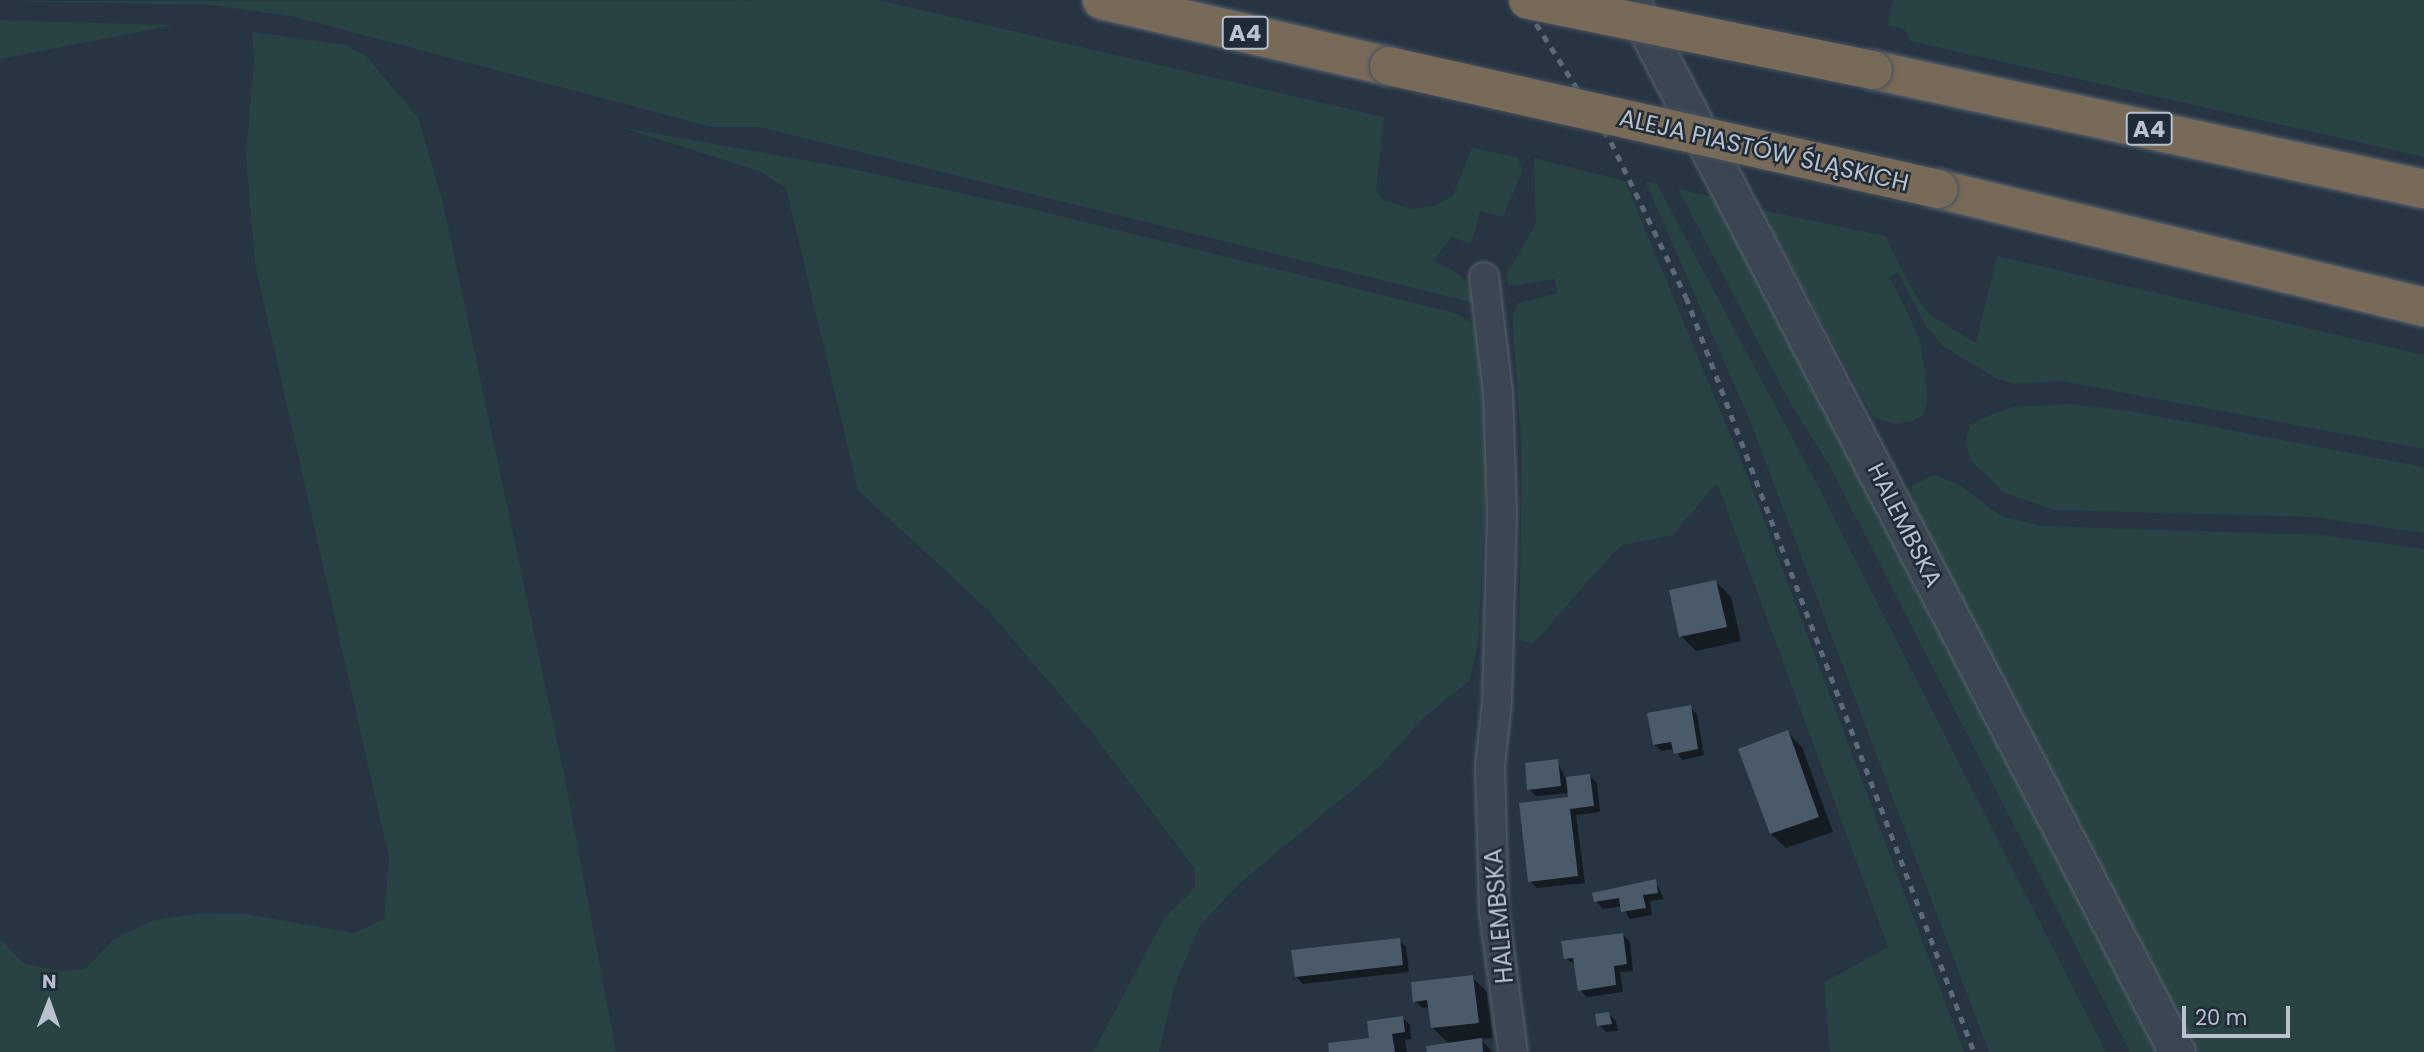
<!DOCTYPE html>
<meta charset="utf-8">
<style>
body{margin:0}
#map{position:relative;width:2424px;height:1052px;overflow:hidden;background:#273442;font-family:Poppins,sans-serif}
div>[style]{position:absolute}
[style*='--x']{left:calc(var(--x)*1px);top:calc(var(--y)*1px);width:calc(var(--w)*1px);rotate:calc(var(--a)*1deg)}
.green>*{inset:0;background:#294243}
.shadow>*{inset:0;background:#0007}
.building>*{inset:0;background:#4b5a68}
.roads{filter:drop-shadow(0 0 2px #59646f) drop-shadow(0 0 2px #59646f)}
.minor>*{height:28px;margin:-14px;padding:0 14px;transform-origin:14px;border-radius:14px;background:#3b4652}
.tertiary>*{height:35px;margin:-17.5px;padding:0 17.5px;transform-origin:17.5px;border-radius:17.5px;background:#3b4652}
.motorway>*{height:38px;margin:-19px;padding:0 19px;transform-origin:19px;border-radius:19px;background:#786a58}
.rail>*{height:5px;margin-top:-2.5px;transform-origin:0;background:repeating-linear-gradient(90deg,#5d6a79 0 7px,transparent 0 14px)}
.bridges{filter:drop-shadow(0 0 2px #46515d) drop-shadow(0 0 2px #46515d)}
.motorway-bridge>*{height:38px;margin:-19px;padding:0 19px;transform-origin:19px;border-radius:19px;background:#786a58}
span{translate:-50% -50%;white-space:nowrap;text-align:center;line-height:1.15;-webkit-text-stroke:5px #202b38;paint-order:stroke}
.shield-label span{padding:2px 5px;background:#202b38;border:2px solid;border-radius:5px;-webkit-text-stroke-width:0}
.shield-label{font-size:23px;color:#b8c1cc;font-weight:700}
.street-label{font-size:24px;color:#b8c1cc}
.north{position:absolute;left:14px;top:968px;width:70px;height:70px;-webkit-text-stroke:5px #202b38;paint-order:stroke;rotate:1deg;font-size:19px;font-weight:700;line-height:28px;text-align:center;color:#b8c1cc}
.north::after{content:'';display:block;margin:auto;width:24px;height:32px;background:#b8c1cc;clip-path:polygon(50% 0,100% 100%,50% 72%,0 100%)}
.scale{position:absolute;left:2182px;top:1006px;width:108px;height:32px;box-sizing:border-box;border:4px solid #b8c1cc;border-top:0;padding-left:9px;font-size:21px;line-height:24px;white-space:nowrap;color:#b8c1cc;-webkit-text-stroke:5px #202b38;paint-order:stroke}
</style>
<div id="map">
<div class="green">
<i style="clip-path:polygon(878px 0,1384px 117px,1376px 190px,1384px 200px,1410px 209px,1436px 206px,1453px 195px,1472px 148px,1517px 157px,1523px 170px,1503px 217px,1480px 211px,1471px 244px,1452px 237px,1434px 260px,1462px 276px,1475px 303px,759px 127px,712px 127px,291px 16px,212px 5px,0 1px)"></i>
<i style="clip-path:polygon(1893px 0,2424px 0,2424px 157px,1910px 41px,1904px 29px,1887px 25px)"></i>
<i style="clip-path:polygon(0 20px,93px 23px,175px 25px,0 59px)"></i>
<i style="clip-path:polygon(252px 32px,346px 45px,366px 56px,418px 117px,443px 203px,566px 784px,616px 1052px,0 1052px,0 939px,24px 964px,60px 971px,85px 969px,114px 939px,151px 921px,200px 913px,246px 914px,354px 933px,384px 919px,389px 858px,255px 264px,246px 155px,254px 62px)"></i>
<i style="clip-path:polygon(620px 127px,848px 168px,1028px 208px,1459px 314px,1476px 327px,1485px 391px,1487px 467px,1478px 646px,1469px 681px,1421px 720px,1380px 767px,1241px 882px,1201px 924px,1175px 984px,1159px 1052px,1093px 1052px,1164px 919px,1195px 887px,1195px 869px,1088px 728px,988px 610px,858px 490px,786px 188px,759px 171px)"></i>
<i style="clip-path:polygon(1534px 158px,1625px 181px,1749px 480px,1964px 1052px,1830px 1052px,1824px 982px,1888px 947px,1717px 483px,1673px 535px,1623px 545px,1614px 552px,1538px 638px,1531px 644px,1519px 639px,1522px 453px,1512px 315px,1518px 303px,1558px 293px,1554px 279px,1514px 286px,1508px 284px,1506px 275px,1536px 224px)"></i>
<i style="clip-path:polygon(1645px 181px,1657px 184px,1819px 488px,2106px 1052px,1989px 1052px,1750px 421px)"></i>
<i style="clip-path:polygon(1678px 189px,1713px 197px,2157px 1052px,2130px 1052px,1829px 465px,1789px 401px)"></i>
<i style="clip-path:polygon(1761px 210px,1885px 236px,1917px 298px,1932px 316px,1976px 343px,1997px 256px,2424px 355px,2424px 449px,2061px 381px,2015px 384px,1997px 379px,1943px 346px,1927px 328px,1898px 273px,1890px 277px,1920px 339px,1928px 398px,1924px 414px,1913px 421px,1895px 424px,1873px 417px)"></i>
<i style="clip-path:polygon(2070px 404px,2130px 411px,2424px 467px,2424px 533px,2313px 517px,2054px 510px,2003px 492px,1970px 460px,1966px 440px,1970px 426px,1980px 419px,2012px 407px)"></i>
<i style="clip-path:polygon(1934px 475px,1958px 484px,2001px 516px,2041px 526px,2322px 535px,2424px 549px,2424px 1052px,2198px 1052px,1915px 510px,1911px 486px)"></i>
</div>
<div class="shadow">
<i style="clip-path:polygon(1716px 582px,1731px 597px,1741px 641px,1696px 651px,1681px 636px)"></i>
<i style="clip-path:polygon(1690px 707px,1697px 714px,1704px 755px,1682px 760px,1675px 749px,1661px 751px,1654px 744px)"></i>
<i style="clip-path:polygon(1787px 732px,1802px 747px,1833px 832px,1786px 848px,1771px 834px)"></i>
<i style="clip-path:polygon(1557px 761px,1566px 779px,1590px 776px,1597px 783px,1600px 812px,1576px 815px,1585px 883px,1537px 888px,1530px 881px,1570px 798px,1569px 793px,1536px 796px,1529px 789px)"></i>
<i style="clip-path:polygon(1655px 881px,1664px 899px,1650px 901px,1652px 915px,1630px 919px,1622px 906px,1603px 909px,1596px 901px)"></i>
<i style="clip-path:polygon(1623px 935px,1630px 942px,1633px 971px,1620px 972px,1623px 992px,1587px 997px,1580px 990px,1576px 965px,1565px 958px)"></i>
<i style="clip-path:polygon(1399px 940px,1406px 947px,1409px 972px,1303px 984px,1296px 977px)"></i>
<i style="clip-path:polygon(1472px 977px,1487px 992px,1493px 1038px,1480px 1039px,1493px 1052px,1428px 1052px,1449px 1044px,1433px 1028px,1430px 1007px,1422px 1008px,1415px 1001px)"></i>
<i style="clip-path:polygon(1609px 1014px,1616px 1021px,1618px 1031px,1606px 1032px,1599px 1025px)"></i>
<i style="clip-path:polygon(1403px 1018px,1410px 1025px,1411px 1039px,1405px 1040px,1407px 1052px,1331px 1052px,1371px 1039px)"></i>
</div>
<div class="building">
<i style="clip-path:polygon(1716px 580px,1727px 627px,1679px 637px,1669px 590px)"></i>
<i style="clip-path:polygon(1691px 705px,1698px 749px,1674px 754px,1671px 742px,1653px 745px,1647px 713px)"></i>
<i style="clip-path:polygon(1788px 730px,1819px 817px,1770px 834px,1738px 749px)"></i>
<i style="clip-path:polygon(1558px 759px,1561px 786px,1527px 790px,1525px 763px)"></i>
<i style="clip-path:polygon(1590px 774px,1594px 806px,1570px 809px,1578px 876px,1528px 882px,1519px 803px,1568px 797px,1566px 777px)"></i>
<i style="clip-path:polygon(1656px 879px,1658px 893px,1643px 895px,1646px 908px,1621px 912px,1619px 898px,1594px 902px,1592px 893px)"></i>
<i style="clip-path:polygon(1623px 933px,1627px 964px,1614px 966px,1616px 985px,1578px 991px,1573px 958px,1564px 959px,1561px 941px)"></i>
<i style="clip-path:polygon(1400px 938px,1403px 965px,1295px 977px,1291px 950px)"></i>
<i style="clip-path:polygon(1473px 975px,1479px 1023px,1431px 1028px,1427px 1000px,1413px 1002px,1411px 982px)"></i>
<i style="clip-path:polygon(1609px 1012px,1612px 1024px,1597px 1026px,1595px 1014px)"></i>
<i style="clip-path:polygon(1403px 1016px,1405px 1032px,1392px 1034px,1395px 1052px,1329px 1052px,1328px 1043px,1369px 1038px,1367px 1021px)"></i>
<i style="clip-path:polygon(1482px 1038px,1483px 1052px,1427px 1052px,1426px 1046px)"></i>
</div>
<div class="roads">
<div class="minor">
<i style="--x:1484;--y:277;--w:116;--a:83.1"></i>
<i style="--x:1498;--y:392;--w:119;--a:88.1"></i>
<i style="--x:1502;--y:511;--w:190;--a:91.5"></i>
<i style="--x:1497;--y:701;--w:66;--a:96.1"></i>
<i style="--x:1490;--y:767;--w:145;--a:88.4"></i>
<i style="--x:1494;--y:912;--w:141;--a:82.3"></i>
</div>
<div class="tertiary">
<i style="--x:1631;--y:0;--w:1185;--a:62.57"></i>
</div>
<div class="motorway">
<i style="--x:1102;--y:0;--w:294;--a:13"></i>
<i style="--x:1873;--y:70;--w:564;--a:12.19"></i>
<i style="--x:1938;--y:189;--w:500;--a:13.65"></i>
</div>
</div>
<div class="rail">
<i style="--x:1521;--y:0;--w:168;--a:57.6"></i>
<i style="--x:1611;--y:142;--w:172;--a:64.2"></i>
<i style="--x:1686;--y:297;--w:808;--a:69.12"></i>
</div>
<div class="bridges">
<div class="motorway-bridge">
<i style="--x:1528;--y:0;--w:352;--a:11.5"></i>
<i style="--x:1389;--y:66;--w:563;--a:12.63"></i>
</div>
</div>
<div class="shield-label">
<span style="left:1245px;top:33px">A4</span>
<span style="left:2149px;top:129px">A4</span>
</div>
<div class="street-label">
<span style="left:1764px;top:150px;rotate:13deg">ALEJA PIASTÓW ŚLĄSKICH</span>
<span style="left:1905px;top:525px;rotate:63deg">HALEMBSKA</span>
<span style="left:1499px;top:916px;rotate:-95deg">HALEMBSKA</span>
</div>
<div class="north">N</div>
<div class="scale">20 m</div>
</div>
